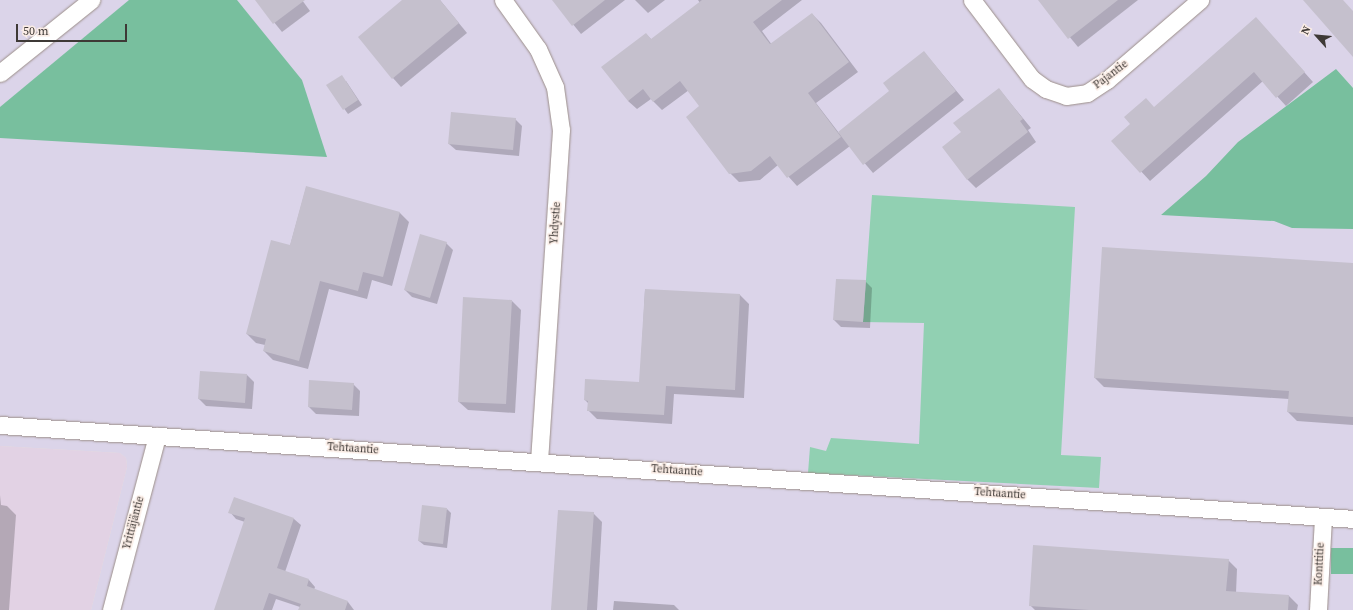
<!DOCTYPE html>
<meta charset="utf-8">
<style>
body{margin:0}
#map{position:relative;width:1353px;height:610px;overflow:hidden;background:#ecdfd7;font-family:"Source Serif 4",serif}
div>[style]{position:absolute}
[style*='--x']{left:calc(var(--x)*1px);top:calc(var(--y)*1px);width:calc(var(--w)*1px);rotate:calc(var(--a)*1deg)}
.commercial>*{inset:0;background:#e2d2e4}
.industrial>*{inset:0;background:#dbd4e9}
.green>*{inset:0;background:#91d0b2}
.forest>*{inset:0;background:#78bf9e}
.shadow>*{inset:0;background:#0003}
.building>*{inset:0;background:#c5c0cd}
.roads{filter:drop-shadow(0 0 1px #9c8f89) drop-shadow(0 0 1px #9c8f89)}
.minor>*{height:17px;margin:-8.5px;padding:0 8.5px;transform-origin:8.5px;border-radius:8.5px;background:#fff}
span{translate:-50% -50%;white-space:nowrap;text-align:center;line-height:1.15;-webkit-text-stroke:3px #faece5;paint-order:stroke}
.street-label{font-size:11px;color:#3e3936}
.north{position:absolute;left:1297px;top:16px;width:40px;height:40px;-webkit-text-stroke:3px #faece5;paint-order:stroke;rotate:297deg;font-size:11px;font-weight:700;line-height:16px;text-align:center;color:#3e3936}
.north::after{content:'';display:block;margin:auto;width:14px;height:18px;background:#3e3936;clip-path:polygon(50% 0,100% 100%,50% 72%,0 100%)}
.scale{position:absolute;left:16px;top:24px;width:111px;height:18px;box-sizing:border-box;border:2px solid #3e3936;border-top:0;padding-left:5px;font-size:12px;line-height:14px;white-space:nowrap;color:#3e3936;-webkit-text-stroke:3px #faece5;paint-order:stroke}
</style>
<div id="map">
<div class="commercial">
<i style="clip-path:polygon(0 446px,120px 453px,126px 458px,127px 467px,91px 610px,0 610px)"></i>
</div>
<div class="industrial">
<i style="clip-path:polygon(0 0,1353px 0,1353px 610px,91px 610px,127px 467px,126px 458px,120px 453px,0 446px)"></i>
</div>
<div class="green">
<i style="clip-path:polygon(872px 195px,1075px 207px,1061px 455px,1101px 457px,1099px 488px,808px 473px,810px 447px,826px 451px,831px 438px,919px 444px,924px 323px,863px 322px)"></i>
</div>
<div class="forest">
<i style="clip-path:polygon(129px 0,237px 0,302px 80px,327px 157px,0 138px,0 107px)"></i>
<i style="clip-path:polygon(1336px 69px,1353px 88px,1353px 229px,1292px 228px,1274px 221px,1161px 215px,1206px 176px,1238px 142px)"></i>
<i style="clip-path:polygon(1331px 548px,1353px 548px,1353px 574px,1331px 574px)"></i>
</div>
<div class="shadow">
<i style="clip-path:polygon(256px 0,302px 0,310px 11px,282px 32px)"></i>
<i style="clip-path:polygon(404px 0,440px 0,467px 33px,401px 87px,393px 78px)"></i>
<i style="clip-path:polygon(553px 0,625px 0,581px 34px)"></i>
<i style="clip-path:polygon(635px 0,665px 0,648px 13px)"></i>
<i style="clip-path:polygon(698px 0,802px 0,762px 31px,772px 45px,812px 14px,821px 23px,858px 72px,816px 103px,839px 133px,891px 91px,924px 52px,964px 100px,873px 173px,850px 146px,797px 186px,778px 165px,760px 180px,739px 182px,730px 173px,701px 106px,689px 90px,662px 110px,651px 99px,637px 109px,628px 101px,646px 34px,652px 40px,700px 3px)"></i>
<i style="clip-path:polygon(1039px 0,1138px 0,1078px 47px)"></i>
<i style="clip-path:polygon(1256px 18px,1313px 82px,1286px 106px,1263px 81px,1150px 181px,1113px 141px,1154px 108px)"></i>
<i style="clip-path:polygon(346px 81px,362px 105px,348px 114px,328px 86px)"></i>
<i style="clip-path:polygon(999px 89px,1031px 128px,1028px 130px,1036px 142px,976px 188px,967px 179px,962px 132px)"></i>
<i style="clip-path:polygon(515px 119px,522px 126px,519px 156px,456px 150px,449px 144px)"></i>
<i style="clip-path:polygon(306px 188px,400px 213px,409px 222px,392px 286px,372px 280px,367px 299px,329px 289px,308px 369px,273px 360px,264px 351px,265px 345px,256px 343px,247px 334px,290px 246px)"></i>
<i style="clip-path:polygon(446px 243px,453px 250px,437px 304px,412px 297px,405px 290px)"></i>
<i style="clip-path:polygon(1353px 264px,1353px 425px,1297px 421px,1288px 412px,1289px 399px,1104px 387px,1095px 378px)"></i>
<i style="clip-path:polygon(865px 281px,872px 288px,870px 328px,841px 327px,834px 320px)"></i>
<i style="clip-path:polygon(645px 290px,740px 295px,749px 304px,744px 398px,674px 394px,672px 424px,597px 419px,588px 410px,589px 404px,585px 400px,640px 383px)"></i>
<i style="clip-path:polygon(512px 301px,521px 310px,515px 413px,468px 410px,459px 402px)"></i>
<i style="clip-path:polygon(247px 375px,254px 382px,252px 409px,206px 406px,199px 399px)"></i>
<i style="clip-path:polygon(353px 384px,360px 391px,359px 416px,316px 414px,309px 407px)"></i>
<i style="clip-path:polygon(0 495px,1px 505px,7px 506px,16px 515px,9px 610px,0 610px)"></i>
<i style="clip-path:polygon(235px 498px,294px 519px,301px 525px,285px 572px,309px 580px,315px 587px,314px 590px,348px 602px,354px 610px,299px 610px,300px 607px,276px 599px,272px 610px,215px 610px,245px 522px,236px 519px,230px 512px)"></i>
<i style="clip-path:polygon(447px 509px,451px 513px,447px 548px,424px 545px,419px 541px)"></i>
<i style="clip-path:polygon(593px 513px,602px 522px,597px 610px,552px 610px)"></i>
<i style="clip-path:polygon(1228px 560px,1237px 569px,1236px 593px,1289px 596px,1298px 605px,1297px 610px,1035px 610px,1030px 605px)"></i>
<i style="clip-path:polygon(614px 601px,674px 605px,679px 610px,613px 610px)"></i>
</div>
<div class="building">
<i style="clip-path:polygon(255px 0,305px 0,273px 24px)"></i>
<i style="clip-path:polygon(402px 0,440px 0,459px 23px,392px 79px,358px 37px)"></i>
<i style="clip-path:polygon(552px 0,605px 0,572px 26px)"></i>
<i style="clip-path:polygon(702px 0,782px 0,753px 22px,770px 44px,812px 13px,849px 62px,808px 93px,841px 137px,787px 178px,770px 156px,751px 171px,729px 174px,686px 117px,699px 106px,680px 81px,653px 102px,643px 89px,628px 101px,601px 67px,646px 33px,651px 39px)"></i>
<i style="clip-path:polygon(1038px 0,1118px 0,1068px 39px)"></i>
<i style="clip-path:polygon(1303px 0,1343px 0,1353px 11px,1353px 57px)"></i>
<i style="clip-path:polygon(1256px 17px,1305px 72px,1276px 98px,1254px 72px,1140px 173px,1111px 141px,1130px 124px,1124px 117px,1146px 98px,1154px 107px)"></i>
<i style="clip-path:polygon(924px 51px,956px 91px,863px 165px,838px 132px,889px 91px,883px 83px)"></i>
<i style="clip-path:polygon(342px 75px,358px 100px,343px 110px,326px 85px)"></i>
<i style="clip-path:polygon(999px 88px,1023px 119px,1020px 121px,1028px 132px,967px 180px,942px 147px,961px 132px,953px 123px)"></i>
<i style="clip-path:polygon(451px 112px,516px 118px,513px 150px,448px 144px)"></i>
<i style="clip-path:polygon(306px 186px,400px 212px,383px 277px,363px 272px,358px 291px,320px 281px,299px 361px,263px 351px,266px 339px,246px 334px,271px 240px,290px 245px)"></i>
<i style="clip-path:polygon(420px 234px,447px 242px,430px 298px,404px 290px)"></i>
<i style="clip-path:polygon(1102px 247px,1353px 263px,1353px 417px,1287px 412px,1289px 391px,1094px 378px)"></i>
<i style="clip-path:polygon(836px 279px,866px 280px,863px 322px,833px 320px)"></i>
<i style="clip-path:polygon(645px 289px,740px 294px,735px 390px,666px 386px,664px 415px,587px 411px,588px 401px,584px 400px,585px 379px,639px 382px)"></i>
<i style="clip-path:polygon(463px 297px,512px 300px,506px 404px,458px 402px)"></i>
<i style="clip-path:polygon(200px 371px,247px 374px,245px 403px,198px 399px)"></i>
<i style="clip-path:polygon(309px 380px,354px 383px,352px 410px,308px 407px)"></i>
<i style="clip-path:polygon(234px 497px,294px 518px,277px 568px,309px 579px,307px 586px,348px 601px,345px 610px,298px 610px,301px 604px,269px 593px,263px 610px,214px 610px,245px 518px,228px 513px)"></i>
<i style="clip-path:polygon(422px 505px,447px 508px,443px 544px,418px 541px)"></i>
<i style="clip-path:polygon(558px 510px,594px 512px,587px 610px,551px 610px)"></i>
<i style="clip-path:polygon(1033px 545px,1229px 559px,1226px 591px,1289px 595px,1288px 610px,1089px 610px,1029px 606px)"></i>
</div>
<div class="roads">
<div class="minor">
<i style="--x:503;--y:0;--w:60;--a:54.5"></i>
<i style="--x:538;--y:49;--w:42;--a:65.9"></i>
<i style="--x:555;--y:87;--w:43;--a:82.1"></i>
<i style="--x:561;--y:130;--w:332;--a:93.8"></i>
<i style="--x:972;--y:0;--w:99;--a:52.8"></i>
<i style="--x:1032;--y:79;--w:17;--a:36"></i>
<i style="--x:1046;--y:89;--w:21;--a:19"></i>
<i style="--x:1066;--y:96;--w:21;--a:-8"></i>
<i style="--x:1087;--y:93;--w:24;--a:-33"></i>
<i style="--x:1107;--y:80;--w:123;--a:-40.7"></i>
<i style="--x:0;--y:73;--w:117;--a:-38.7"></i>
<i style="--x:0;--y:425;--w:1356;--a:3.97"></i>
<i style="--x:111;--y:610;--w:180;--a:-75.2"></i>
<i style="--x:1318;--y:610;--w:93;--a:-86.9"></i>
</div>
</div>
<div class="street-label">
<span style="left:1111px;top:75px;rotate:-37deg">Pajantie</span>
<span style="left:556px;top:223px;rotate:-86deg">Yhdystie</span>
<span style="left:353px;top:449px;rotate:4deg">Tehtaantie</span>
<span style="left:677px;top:471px;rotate:4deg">Tehtaantie</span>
<span style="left:1000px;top:494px;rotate:4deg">Tehtaantie</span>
<span style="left:134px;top:523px;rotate:-75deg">Yrittäjäntie</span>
<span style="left:1320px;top:564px;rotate:-87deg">Konttitie</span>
</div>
<div class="north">N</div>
<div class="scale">50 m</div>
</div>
